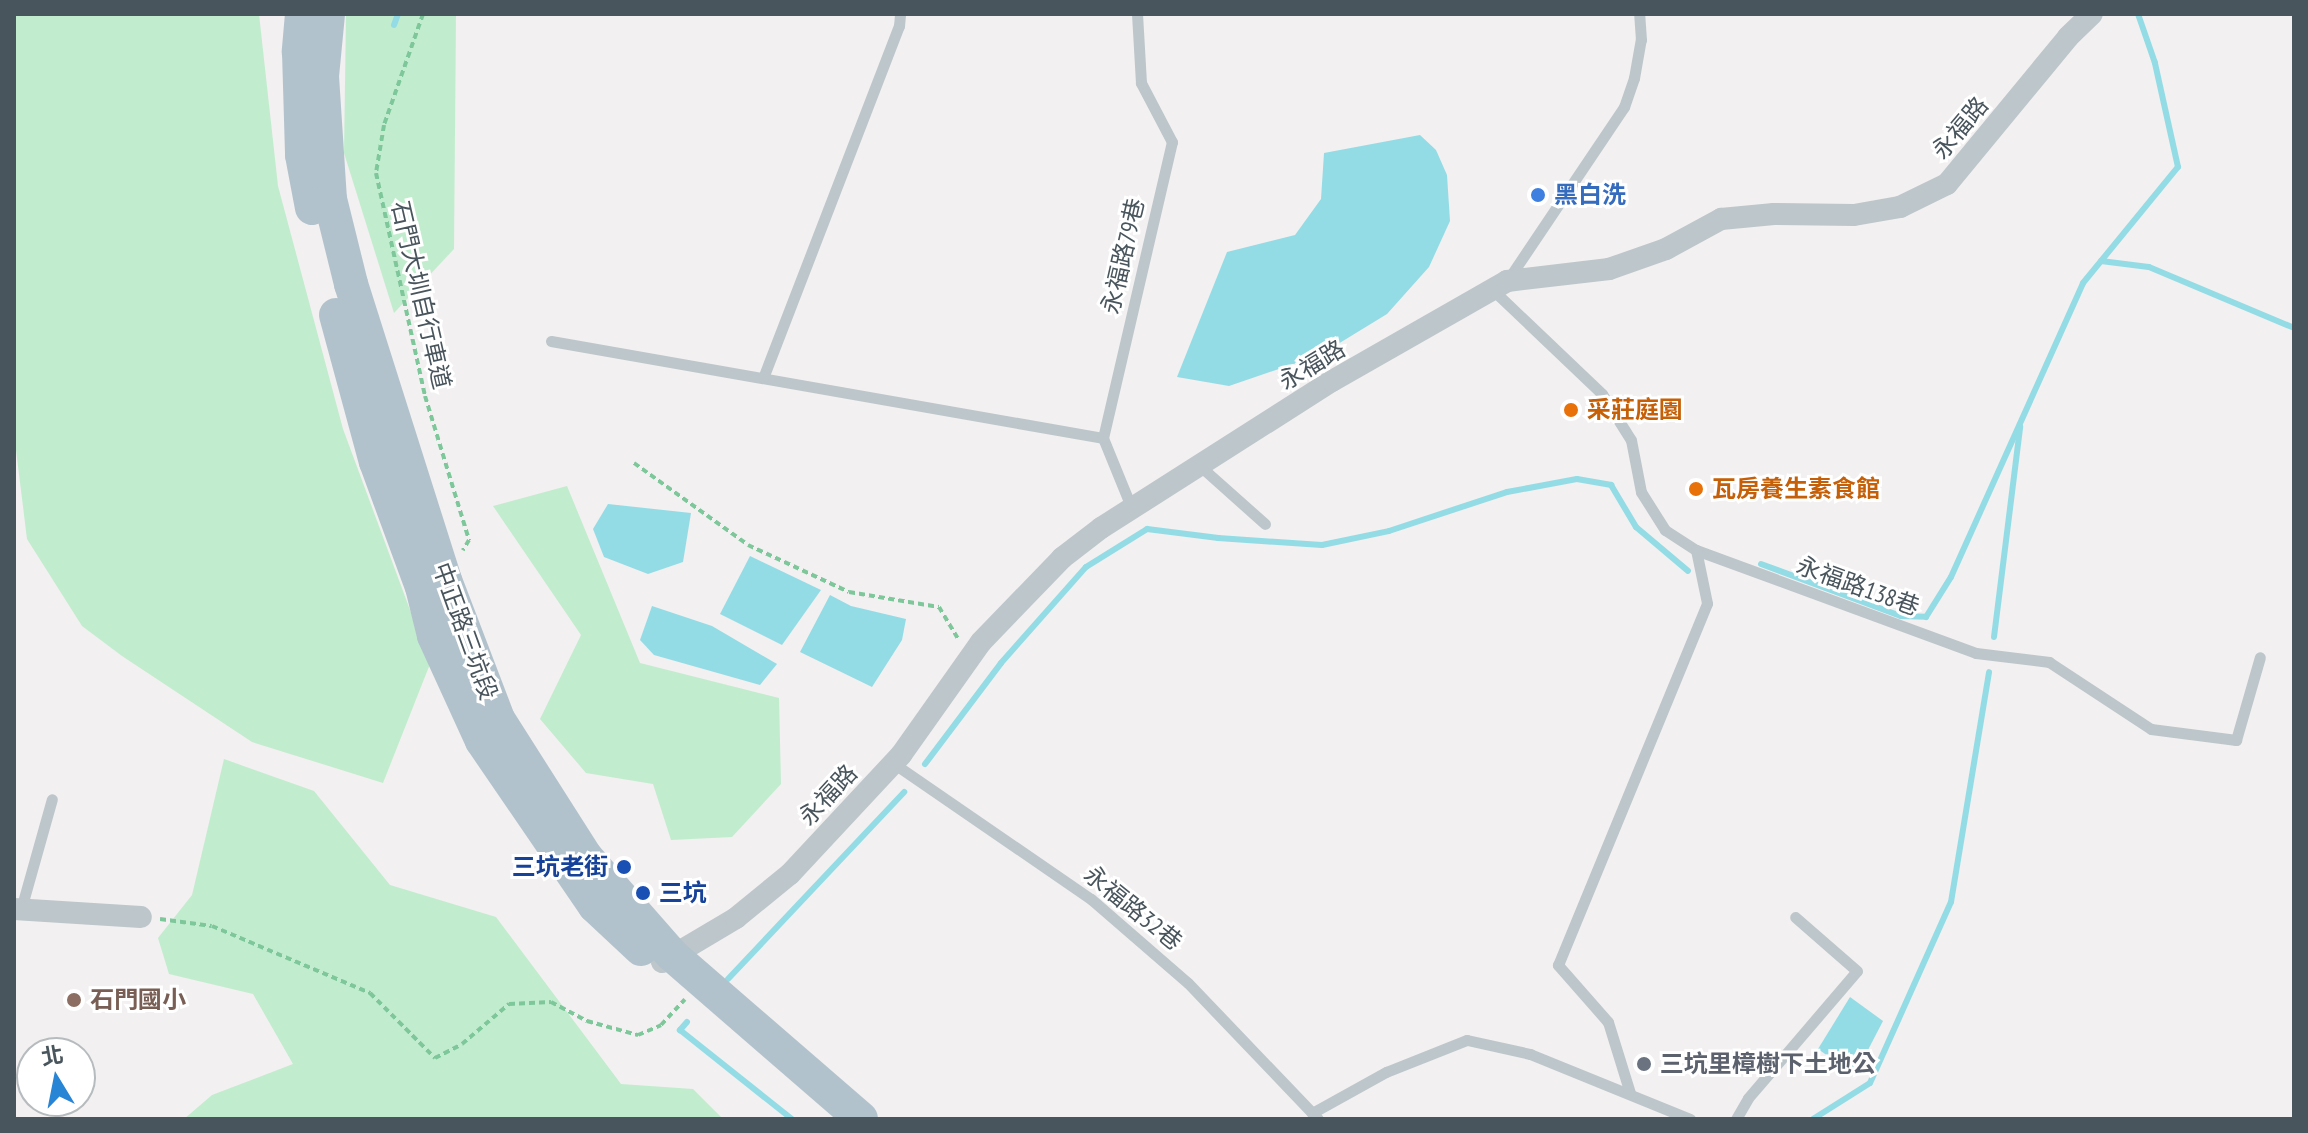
<!DOCTYPE html>
<meta charset="utf-8">
<style>
body{margin:0}
#map{position:relative;width:2308px;height:1133px;overflow:hidden;background:#f2f0f0;font-family:"PT Sans Narrow","Noto Sans TC",sans-serif}
div>[style]{position:absolute}
[style*='--x']{left:calc(var(--x)*1px);top:calc(var(--y)*1px);width:calc(var(--w)*1px);rotate:calc(var(--a)*1deg)}
.green>*{inset:0;background:#c2ecce}
.water>*{inset:0;background:#93dce5}
.stream>*{height:6px;margin:-3px;padding:0 3px;transform-origin:3px;border-radius:3px;background:#93dce5}
.path>*{height:4px;margin-top:-2px;transform-origin:0;background:repeating-linear-gradient(90deg,#7dc79b 0 6px,transparent 0 10px)}
.lane>*{height:11px;margin:-5.5px;padding:0 5.5px;transform-origin:5.5px;border-radius:5.5px;background:#bdc6cb}
.street>*{height:22px;margin:-11px;padding:0 11px;transform-origin:11px;border-radius:11px;background:#bdc6cb}
.primary>*{height:34px;margin:-17px;padding:0 17px;transform-origin:17px;border-radius:17px;background:#b2c2cc}
.dots>*{width:22px;height:22px;translate:-50% -50%;box-sizing:border-box;border:4px solid #fff;border-radius:50%}
span{translate:-50% -50%;white-space:nowrap;text-align:center;line-height:1.15;-webkit-text-stroke:6px #fff;paint-order:stroke}
.street-label{font-size:24px;color:#49555c}
.shop-label{font-size:24px;color:#366cbe;font-weight:700}
.left{translate:0 -50%;text-align:left}
.food-label{font-size:24px;color:#c56008;font-weight:700}
.transit-label{font-size:24px;color:#164399;font-weight:700}
.right{translate:-100% -50%;text-align:right}
.education-label{font-size:24px;color:#785e54;font-weight:700}
.worship-label{font-size:24px;color:#5b616d;font-weight:700}
.frame{position:absolute;inset:0;border:16px solid #49555c;pointer-events:none}
.north{position:absolute;left:16px;top:1037px;width:80px;height:80px;box-sizing:border-box;background:#fff;border:2px solid #b6bbbe;border-radius:50%;rotate:350deg;font-size:22px;font-weight:700;line-height:32px;text-align:center;color:#49555c}
.north::after{content:'';display:block;margin:auto;width:28px;height:36px;background:#2885d5;clip-path:polygon(50% 0,100% 100%,50% 72%,0 100%)}
</style>
<div id="map">
<div class="green">
<i style="clip-path:polygon(14px 14px,259px 14px,278px 186px,343px 429px,430px 664px,383px 783px,252px 742px,122px 656px,82px 626px,27px 539px,14px 434px)"></i>
<i style="clip-path:polygon(346px 14px,456px 14px,454px 249px,394px 313px,344px 153px)"></i>
<i style="clip-path:polygon(567px 486px,640px 663px,779px 698px,781px 784px,732px 837px,671px 840px,653px 784px,586px 773px,540px 719px,581px 635px,493px 506px)"></i>
<i style="clip-path:polygon(224px 759px,314px 791px,390px 885px,496px 917px,621px 1084px,693px 1089px,723px 1119px,184px 1119px,212px 1095px,293px 1064px,253px 994px,169px 974px,158px 938px,192px 895px)"></i>
</div>
<div class="water">
<i style="clip-path:polygon(1420px 135px,1436px 150px,1447px 175px,1450px 221px,1429px 267px,1387px 314px,1320px 355px,1229px 386px,1177px 377px,1227px 252px,1295px 235px,1321px 199px,1324px 153px)"></i>
<i style="clip-path:polygon(608px 504px,691px 513px,683px 562px,648px 574px,604px 557px,593px 529px)"></i>
<i style="clip-path:polygon(750px 556px,821px 590px,782px 645px,720px 614px)"></i>
<i style="clip-path:polygon(830px 595px,851px 606px,906px 619px,902px 640px,872px 687px,800px 652px)"></i>
<i style="clip-path:polygon(652px 606px,712px 626px,777px 664px,760px 685px,654px 655px,640px 640px)"></i>
<i style="clip-path:polygon(1850px 997px,1883px 1021px,1855px 1075px,1818px 1049px)"></i>
</div>
<div class="stream">
<i style="--x:394;--y:25;--w:12;--a:-70"></i>
<i style="--x:2101;--y:261;--w:48;--a:7.1"></i>
<i style="--x:2149;--y:267;--w:157;--a:22.8"></i>
<i style="--x:1761;--y:564;--w:149;--a:20.4"></i>
<i style="--x:1901;--y:616;--w:25;--a:2"></i>
<i style="--x:1926;--y:617;--w:47;--a:-58"></i>
<i style="--x:1951;--y:577;--w:322;--a:-65.8"></i>
<i style="--x:2083;--y:283;--w:150;--a:-50.7"></i>
<i style="--x:2178;--y:167;--w:107;--a:-102.5"></i>
<i style="--x:2155;--y:63;--w:52;--a:-109.1"></i>
<i style="--x:1994;--y:637;--w:212;--a:-82.9"></i>
<i style="--x:925;--y:764;--w:126;--a:-53"></i>
<i style="--x:1001;--y:663;--w:128;--a:-48.5"></i>
<i style="--x:1086;--y:567;--w:72;--a:-31.9"></i>
<i style="--x:1147;--y:529;--w:72;--a:7.2"></i>
<i style="--x:1218;--y:538;--w:104;--a:3.9"></i>
<i style="--x:1322;--y:545;--w:68;--a:-11.8"></i>
<i style="--x:1389;--y:531;--w:124;--a:-18.3"></i>
<i style="--x:1507;--y:492;--w:71;--a:-10.5"></i>
<i style="--x:1577;--y:479;--w:35;--a:10"></i>
<i style="--x:1611;--y:485;--w:49;--a:59.2"></i>
<i style="--x:1636;--y:527;--w:68;--a:40.2"></i>
<i style="--x:728;--y:979;--w:257;--a:-46.7"></i>
<i style="--x:687;--y:1022;--w:11;--a:131"></i>
<i style="--x:680;--y:1030;--w:143;--a:38.5"></i>
<i style="--x:1813;--y:1119;--w:67;--a:-32.3"></i>
<i style="--x:1870;--y:1083;--w:198;--a:-65.9"></i>
<i style="--x:1951;--y:902;--w:233;--a:-80.6"></i>
</div>
<div class="path">
<i style="--x:423;--y:14;--w:118;--a:109.4"></i>
<i style="--x:384;--y:125;--w:49;--a:99.5"></i>
<i style="--x:376;--y:173;--w:228;--a:77.6"></i>
<i style="--x:425;--y:396;--w:151;--a:73"></i>
<i style="--x:469;--y:540;--w:12;--a:121"></i>
<i style="--x:634;--y:463;--w:140;--a:35.7"></i>
<i style="--x:748;--y:545;--w:111;--a:25"></i>
<i style="--x:849;--y:592;--w:91;--a:9.5"></i>
<i style="--x:939;--y:607;--w:37;--a:59"></i>
<i style="--x:160;--y:919;--w:52;--a:7.7"></i>
<i style="--x:212;--y:926;--w:172;--a:23"></i>
<i style="--x:370;--y:993;--w:92;--a:45"></i>
<i style="--x:435;--y:1058;--w:30;--a:-27"></i>
<i style="--x:462;--y:1044;--w:62;--a:-40.4"></i>
<i style="--x:509;--y:1004;--w:42;--a:-2.7"></i>
<i style="--x:551;--y:1002;--w:41;--a:27.8"></i>
<i style="--x:587;--y:1021;--w:53;--a:15.4"></i>
<i style="--x:638;--y:1035;--w:25;--a:-23"></i>
<i style="--x:661;--y:1025;--w:35;--a:-47"></i>
</div>
<div class="lane">
<i style="--x:1507;--y:281;--w:210;--a:-56.1"></i>
<i style="--x:1624;--y:107;--w:31;--a:-71"></i>
<i style="--x:1634;--y:78;--w:39;--a:-80"></i>
<i style="--x:1641;--y:40;--w:26;--a:-94"></i>
<i style="--x:1494;--y:291;--w:149;--a:43.6"></i>
<i style="--x:1602;--y:394;--w:54;--a:57.8"></i>
<i style="--x:1631;--y:440;--w:53;--a:79.1"></i>
<i style="--x:1641;--y:492;--w:45;--a:57.7"></i>
<i style="--x:1665;--y:530;--w:37;--a:33"></i>
<i style="--x:1696;--y:550;--w:298;--a:20.2"></i>
<i style="--x:1976;--y:653;--w:74;--a:7"></i>
<i style="--x:2049;--y:662;--w:122;--a:33.3"></i>
<i style="--x:2151;--y:729;--w:86;--a:7.4"></i>
<i style="--x:2236;--y:740;--w:86;--a:-73.9"></i>
<i style="--x:551;--y:341;--w:560;--a:9.97"></i>
<i style="--x:763;--y:378;--w:377;--a:-68.9"></i>
<i style="--x:899;--y:26;--w:12;--a:-85"></i>
<i style="--x:1200;--y:466;--w:87;--a:41.7"></i>
<i style="--x:1132;--y:509;--w:77;--a:-112.2"></i>
<i style="--x:1103;--y:438;--w:304;--a:-76.9"></i>
<i style="--x:1172;--y:142;--w:67;--a:-117.7"></i>
<i style="--x:1141;--y:83;--w:69;--a:-93.3"></i>
<i style="--x:893;--y:763;--w:240;--a:34.5"></i>
<i style="--x:1091;--y:899;--w:128;--a:40.9"></i>
<i style="--x:1188;--y:983;--w:188;--a:46.3"></i>
<i style="--x:21;--y:909;--w:114;--a:-74.3"></i>
<i style="--x:1630;--y:1093;--w:74;--a:-107.2"></i>
<i style="--x:1608;--y:1022;--w:76;--a:-131.3"></i>
<i style="--x:1558;--y:965;--w:391;--a:-67.6"></i>
<i style="--x:1707;--y:603;--w:54;--a:-101.7"></i>
<i style="--x:1312;--y:1113;--w:85;--a:-29"></i>
<i style="--x:1386;--y:1072;--w:87;--a:-21.6"></i>
<i style="--x:1467;--y:1040;--w:65;--a:12.5"></i>
<i style="--x:1530;--y:1054;--w:173;--a:22.1"></i>
<i style="--x:1736;--y:1119;--w:24;--a:-60"></i>
<i style="--x:1748;--y:1098;--w:167;--a:-49.4"></i>
<i style="--x:1857;--y:971;--w:82;--a:-138.9"></i>
</div>
<div class="street">
<i style="--x:14;--y:909;--w:127;--a:3.6"></i>
<i style="--x:662;--y:962;--w:86;--a:-30.7"></i>
<i style="--x:736;--y:918;--w:70;--a:-39.2"></i>
<i style="--x:790;--y:874;--w:163;--a:-47"></i>
<i style="--x:901;--y:755;--w:138;--a:-54.7"></i>
<i style="--x:981;--y:642;--w:117;--a:-46"></i>
<i style="--x:1062;--y:558;--w:49;--a:-37.6"></i>
<i style="--x:1101;--y:528;--w:274;--a:-32.5"></i>
<i style="--x:1332;--y:381;--w:202;--a:-29.7"></i>
<i style="--x:1507;--y:281;--w:103;--a:-6.7"></i>
<i style="--x:1609;--y:269;--w:60;--a:-19.3"></i>
<i style="--x:1666;--y:249;--w:63;--a:-28.6"></i>
<i style="--x:1721;--y:219;--w:53;--a:-5.4"></i>
<i style="--x:1774;--y:214;--w:80;--a:0.7"></i>
<i style="--x:1854;--y:215;--w:47;--a:-9.9"></i>
<i style="--x:1900;--y:207;--w:52;--a:-26.1"></i>
<i style="--x:1947;--y:184;--w:190;--a:-50.5"></i>
<i style="--x:2068;--y:37;--w:33;--a:-44"></i>
</div>
<div class="primary">
<i style="--x:302;--y:14;--w:38;--a:95"></i>
<i style="--x:299;--y:52;--w:103;--a:88.3"></i>
<i style="--x:302;--y:155;--w:54;--a:79.3"></i>
<i style="--x:328;--y:14;--w:62;--a:95.5"></i>
<i style="--x:322;--y:76;--w:123;--a:86.3"></i>
<i style="--x:330;--y:199;--w:88;--a:76.1"></i>
<i style="--x:351;--y:284;--w:311;--a:72.4"></i>
<i style="--x:445;--y:580;--w:149;--a:69.1"></i>
<i style="--x:498;--y:719;--w:164;--a:57.5"></i>
<i style="--x:586;--y:857;--w:130;--a:48.7"></i>
<i style="--x:672;--y:955;--w:250;--a:40.9"></i>
<i style="--x:336;--y:315;--w:152;--a:74.8"></i>
<i style="--x:376;--y:462;--w:133;--a:69.8"></i>
<i style="--x:422;--y:587;--w:50;--a:76.2"></i>
<i style="--x:434;--y:636;--w:115;--a:65.4"></i>
<i style="--x:482;--y:741;--w:200;--a:55.6"></i>
<i style="--x:595;--y:906;--w:63;--a:43.1"></i>
</div>
<div class="dots">
<i style="left:1538px;top:195px;background:#3f7fe0"></i>
<i style="left:1571px;top:410px;background:#e8710a"></i>
<i style="left:1696px;top:489px;background:#e8710a"></i>
<i style="left:624px;top:867px;background:#1a4fb4"></i>
<i style="left:643px;top:893px;background:#1a4fb4"></i>
<i style="left:74px;top:1000px;background:#8d6e63"></i>
<i style="left:1644px;top:1064px;background:#6b7280"></i>
</div>
<div class="street-label">
<span style="left:1960px;top:128px;rotate:-50deg">永福路</span>
<span style="left:1123px;top:256px;rotate:-77deg">永福路79巷</span>
<span style="left:421px;top:295px;rotate:77deg">石門大圳自行車道</span>
<span style="left:1312px;top:365px;rotate:-31deg">永福路</span>
<span style="left:1858px;top:586px;rotate:20deg">永福路138巷</span>
<span style="left:465px;top:631px;rotate:70deg">中正路三坑段</span>
<span style="left:828px;top:795px;rotate:-47deg">永福路</span>
<span style="left:1133px;top:908px;rotate:39deg">永福路32巷</span>
</div>
<div class="shop-label">
<span class="left" style="left:1554px;top:195px">黑白洗</span>
</div>
<div class="food-label">
<span class="left" style="left:1587px;top:410px">采莊庭園</span>
<span class="left" style="left:1712px;top:489px">瓦房養生素食館</span>
</div>
<div class="transit-label">
<span class="right" style="left:608px;top:867px">三坑老街</span>
<span class="left" style="left:659px;top:893px">三坑</span>
</div>
<div class="education-label">
<span class="left" style="left:90px;top:1000px">石門國小</span>
</div>
<div class="worship-label">
<span class="left" style="left:1660px;top:1064px">三坑里樟樹下土地公</span>
</div>
<div class="frame"></div>
<div class="north">北</div>
</div>
